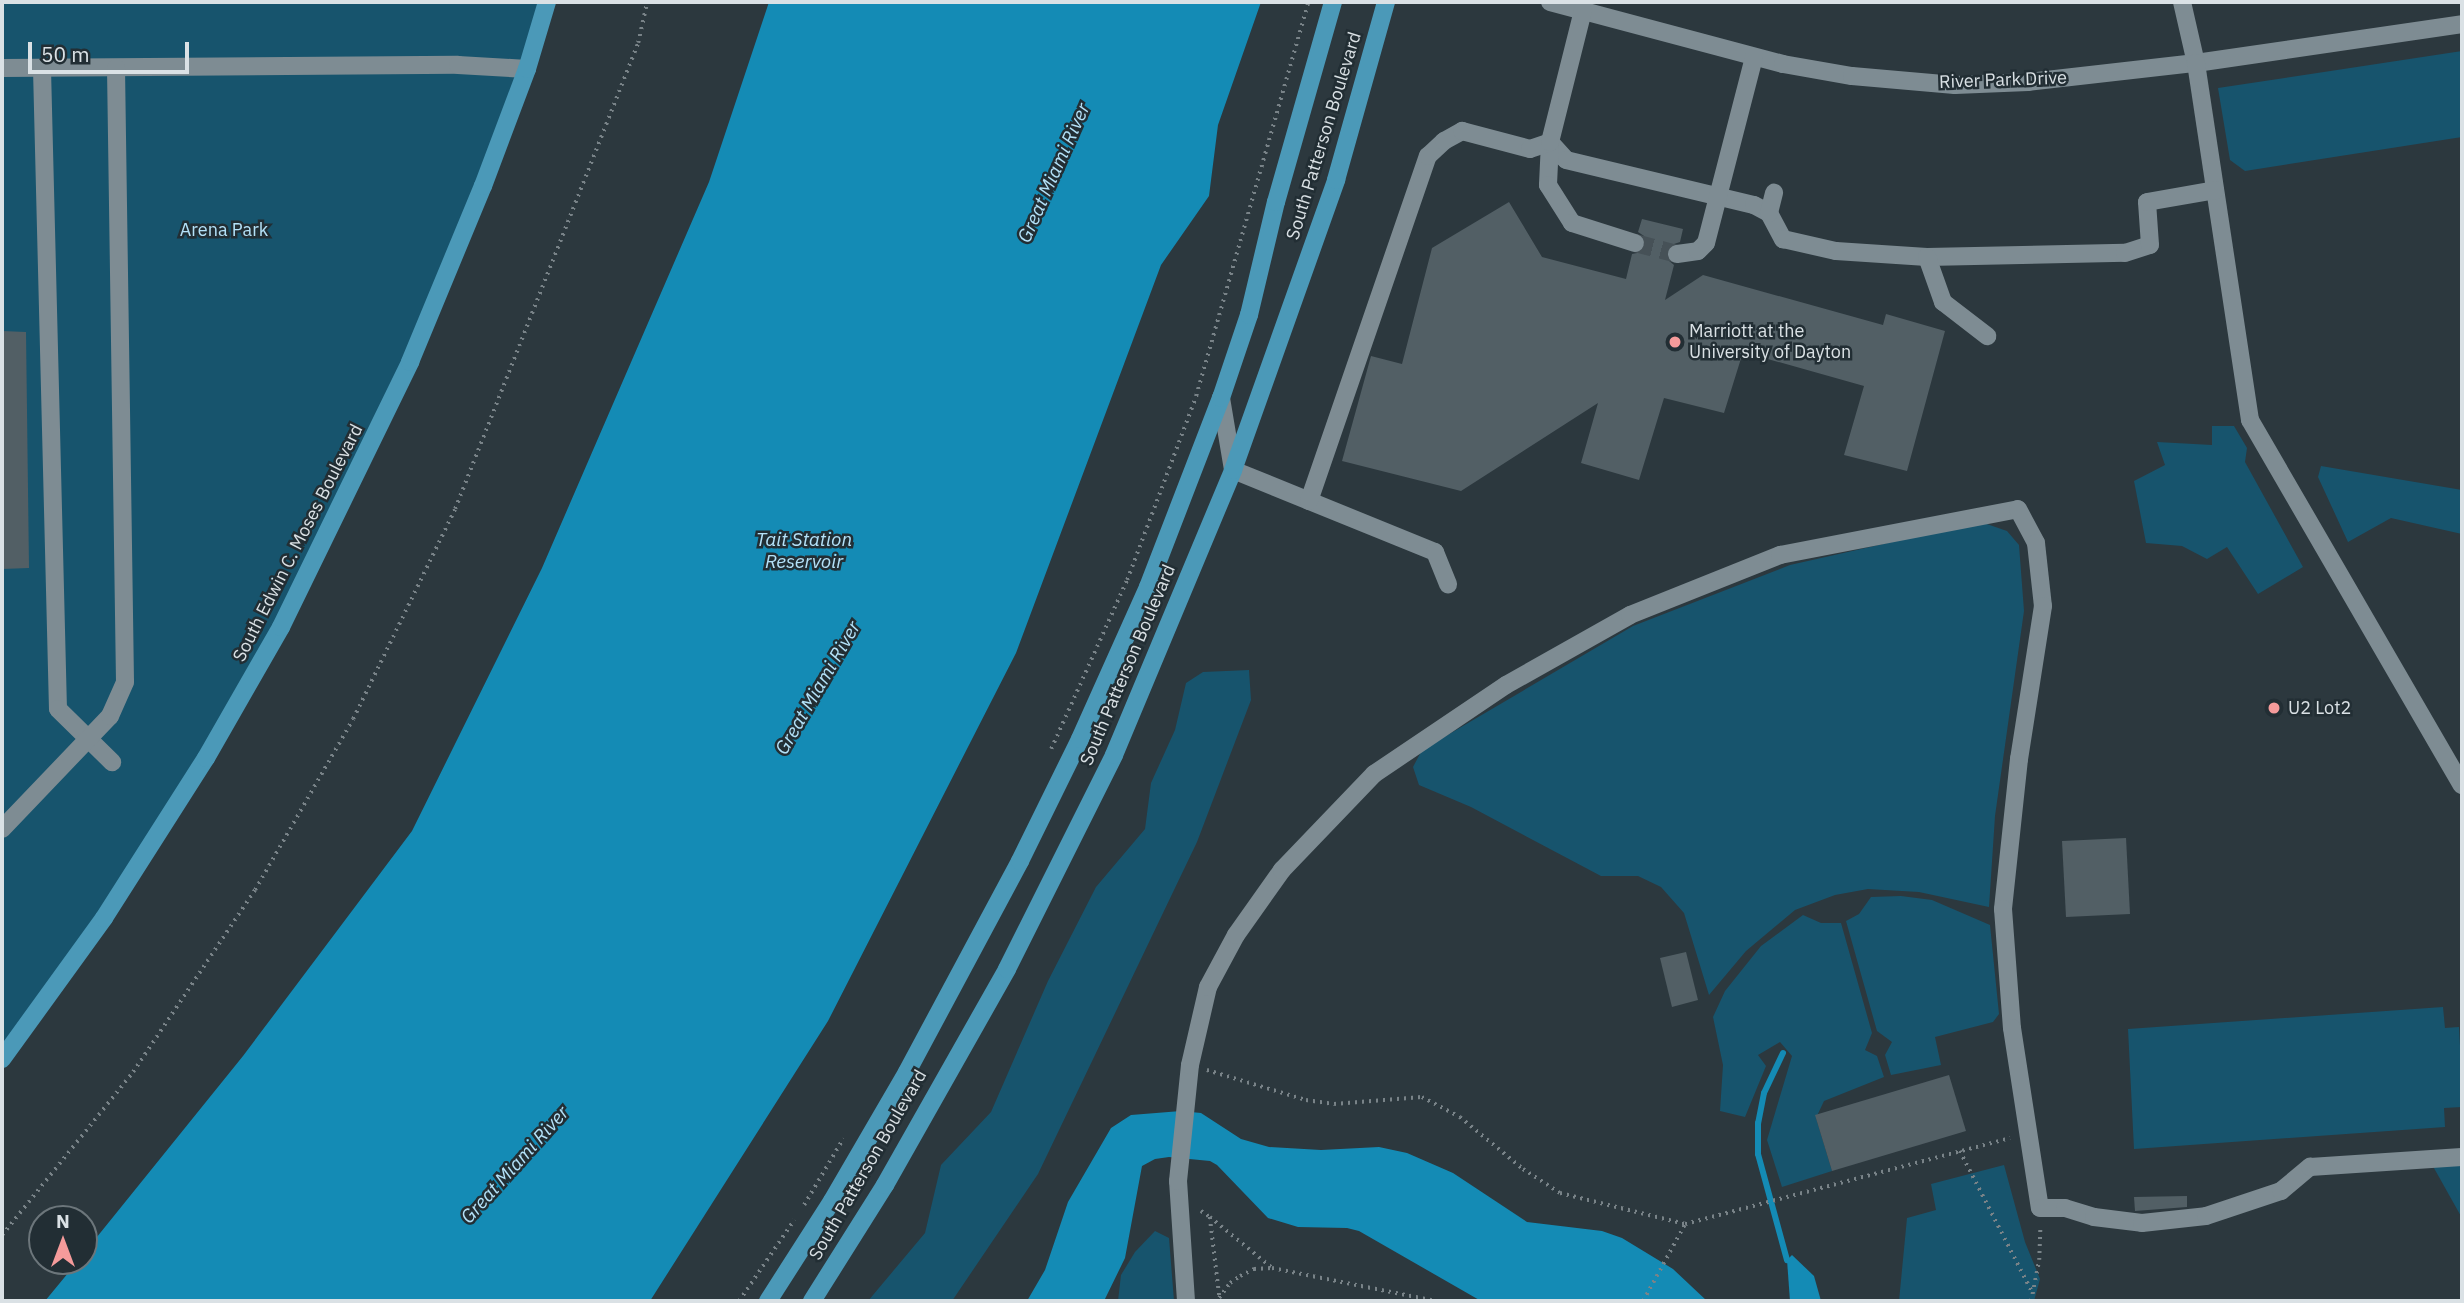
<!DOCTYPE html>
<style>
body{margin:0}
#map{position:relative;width:2464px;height:1303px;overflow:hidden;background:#2c383e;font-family:"IBM Plex Sans",sans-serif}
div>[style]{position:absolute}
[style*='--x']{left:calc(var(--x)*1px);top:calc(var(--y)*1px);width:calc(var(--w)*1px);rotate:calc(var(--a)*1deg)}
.green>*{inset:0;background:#17546d}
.water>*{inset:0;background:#148bb5}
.stream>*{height:6px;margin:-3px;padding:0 3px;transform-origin:3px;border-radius:3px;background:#148bb5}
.building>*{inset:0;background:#525f65}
.minor-tunnel>*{height:18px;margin-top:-9px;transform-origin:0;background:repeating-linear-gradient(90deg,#465157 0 18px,transparent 0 27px)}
.path>*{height:3.5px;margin-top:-1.75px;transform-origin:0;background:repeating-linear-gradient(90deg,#798388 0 2px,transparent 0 7px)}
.minor>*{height:18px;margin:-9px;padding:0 9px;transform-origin:9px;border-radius:9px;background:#7e8c93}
.major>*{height:18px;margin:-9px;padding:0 9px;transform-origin:9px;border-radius:9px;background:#4b99b8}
.dots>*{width:19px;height:19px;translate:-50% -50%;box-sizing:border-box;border:4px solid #222e34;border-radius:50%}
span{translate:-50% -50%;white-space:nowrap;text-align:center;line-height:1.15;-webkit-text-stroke:5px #222e34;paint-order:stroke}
.street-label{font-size:18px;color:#dae1e5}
.park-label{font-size:18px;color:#b3e1f8}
.poi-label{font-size:18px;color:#dae1e5}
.left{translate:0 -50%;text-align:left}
.water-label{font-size:19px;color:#b4e2f9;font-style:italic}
.frame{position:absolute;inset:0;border:4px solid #dae1e5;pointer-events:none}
.north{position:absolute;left:28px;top:1205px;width:70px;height:70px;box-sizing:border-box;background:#222e34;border:2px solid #6c767b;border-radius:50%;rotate:0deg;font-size:19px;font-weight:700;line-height:28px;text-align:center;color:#dae1e5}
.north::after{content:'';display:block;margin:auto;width:24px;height:32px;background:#f59b9b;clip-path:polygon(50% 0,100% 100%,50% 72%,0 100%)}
.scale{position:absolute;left:28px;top:42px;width:161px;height:32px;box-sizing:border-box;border:4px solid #dae1e5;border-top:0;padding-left:9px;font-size:21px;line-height:24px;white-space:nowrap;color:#dae1e5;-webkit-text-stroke:5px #222e34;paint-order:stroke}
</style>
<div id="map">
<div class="green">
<i style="clip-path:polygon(2px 2px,547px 2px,410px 362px,206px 758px,2px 1059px)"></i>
<i style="clip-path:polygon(2462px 51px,2462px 137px,2245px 171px,2230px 160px,2218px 88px)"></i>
<i style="clip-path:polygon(2212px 426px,2234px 426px,2247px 448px,2245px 462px,2303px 567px,2258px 594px,2227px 547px,2207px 559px,2182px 546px,2146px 543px,2134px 481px,2165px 465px,2157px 442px,2212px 445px)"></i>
<i style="clip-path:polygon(2321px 466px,2462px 490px,2462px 534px,2391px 518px,2348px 542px,2318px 477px)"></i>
<i style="clip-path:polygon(1981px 522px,2007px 531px,2019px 545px,2024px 611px,1995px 816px,1989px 907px,1919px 892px,1868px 889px,1835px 895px,1795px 910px,1746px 951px,1709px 995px,1684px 913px,1661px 887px,1638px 876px,1601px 876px,1471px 807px,1419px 785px,1413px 767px,1422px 750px,1633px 626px,1790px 565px)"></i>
<i style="clip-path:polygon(1249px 670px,1251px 700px,1197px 842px,1038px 1174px,952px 1301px,868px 1301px,925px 1233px,941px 1165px,991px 1112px,1048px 981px,1096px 887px,1145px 829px,1151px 783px,1175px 730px,1186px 683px,1203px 672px)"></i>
<i style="clip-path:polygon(1901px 896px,1932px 900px,1990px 925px,1999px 1014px,1993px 1022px,1935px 1037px,1941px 1065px,1891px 1075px,1885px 1055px,1892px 1042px,1877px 1031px,1846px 921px,1859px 914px,1871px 897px)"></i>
<i style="clip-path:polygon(1803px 915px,1821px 923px,1841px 923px,1872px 1033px,1865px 1050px,1877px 1056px,1884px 1077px,1824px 1101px,1816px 1118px,1832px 1171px,1782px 1187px,1767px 1140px,1792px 1056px,1780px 1042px,1758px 1055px,1766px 1066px,1745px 1117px,1720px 1111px,1723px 1065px,1713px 1017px,1725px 991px,1761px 946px)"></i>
<i style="clip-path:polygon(2443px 1007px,2445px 1028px,2459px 1027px,2462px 1084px,2462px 1107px,2444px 1108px,2445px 1127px,2134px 1149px,2128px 1029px)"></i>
<i style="clip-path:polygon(2462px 1157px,2462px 1218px,2430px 1161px)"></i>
<i style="clip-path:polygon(2004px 1165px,2025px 1242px,2040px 1279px,2034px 1301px,1899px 1301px,1907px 1218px,1936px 1210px,1931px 1184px)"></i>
<i style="clip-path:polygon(1155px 1231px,1169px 1238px,1174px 1301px,1118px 1301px,1121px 1275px,1135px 1252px)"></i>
</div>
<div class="water">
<i style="clip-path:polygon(769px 2px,1261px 2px,1218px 125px,1209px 196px,1161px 265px,1016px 653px,828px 1021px,650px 1301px,45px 1301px,78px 1261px,84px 1261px,84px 1253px,243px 1056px,412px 831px,542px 568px,709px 182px)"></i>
<i style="clip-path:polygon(1181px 1111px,1201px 1113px,1241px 1139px,1269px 1147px,1321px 1150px,1379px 1147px,1407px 1153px,1453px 1173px,1527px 1222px,1602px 1231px,1622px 1238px,1673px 1269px,1707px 1301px,1481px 1301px,1359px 1231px,1347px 1228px,1298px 1227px,1268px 1218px,1217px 1165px,1210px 1161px,1169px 1157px,1155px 1159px,1142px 1166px,1125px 1258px,1104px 1301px,1027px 1301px,1045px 1270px,1068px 1202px,1111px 1128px,1131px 1115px)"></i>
<i style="clip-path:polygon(1792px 1255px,1814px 1276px,1821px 1301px,1790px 1301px,1787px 1260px)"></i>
</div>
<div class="stream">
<i style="--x:1783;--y:1053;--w:44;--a:115.4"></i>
<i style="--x:1764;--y:1093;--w:31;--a:101"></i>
<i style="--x:1758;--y:1123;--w:31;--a:90"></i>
<i style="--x:1758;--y:1154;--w:110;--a:74.7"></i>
</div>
<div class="building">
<i style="clip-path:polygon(1509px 202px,1542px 257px,1626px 279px,1632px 254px,1642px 252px,1646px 246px,1644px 236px,1638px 232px,1642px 219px,1683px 229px,1680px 242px,1671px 245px,1666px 250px,1668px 260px,1674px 265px,1665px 300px,1703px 275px,1883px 325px,1886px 314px,1945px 331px,1907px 471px,1844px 455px,1864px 386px,1743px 352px,1724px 413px,1664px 398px,1639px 480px,1581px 463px,1598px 403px,1461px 491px,1342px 461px,1371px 356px,1402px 364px,1432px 248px)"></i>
<i style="clip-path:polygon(2px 331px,26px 332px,29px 568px,2px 569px)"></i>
<i style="clip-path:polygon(2126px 838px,2130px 914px,2066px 917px,2062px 841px)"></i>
<i style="clip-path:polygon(1686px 952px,1698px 1000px,1672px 1007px,1660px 958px)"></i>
<i style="clip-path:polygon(1949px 1075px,1966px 1131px,1832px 1171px,1815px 1115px)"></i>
<i style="clip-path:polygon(2187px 1196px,2187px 1207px,2135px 1211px,2134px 1197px)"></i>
</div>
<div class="minor-tunnel">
<i style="--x:1635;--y:243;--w:43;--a:14.7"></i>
</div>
<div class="path">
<i style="--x:1051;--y:749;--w:185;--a:-65.8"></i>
<i style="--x:1127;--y:580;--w:197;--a:-69.4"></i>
<i style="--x:1196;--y:396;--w:410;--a:-74.1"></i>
<i style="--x:1207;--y:1070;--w:103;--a:16.9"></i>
<i style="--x:1306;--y:1100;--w:28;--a:8"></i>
<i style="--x:1334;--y:1104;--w:88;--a:-4.5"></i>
<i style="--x:1422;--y:1097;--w:43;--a:27.8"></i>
<i style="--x:1460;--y:1117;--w:82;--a:39.5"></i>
<i style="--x:1523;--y:1169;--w:44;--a:33"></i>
<i style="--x:1560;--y:1193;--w:129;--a:13.9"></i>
<i style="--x:1685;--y:1224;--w:336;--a:-14.8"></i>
<i style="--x:1960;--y:1151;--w:158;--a:62.9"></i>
<i style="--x:804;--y:1205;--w:77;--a:-59.4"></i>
<i style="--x:1201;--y:1211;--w:11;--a:34"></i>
<i style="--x:1210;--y:1217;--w:85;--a:83.2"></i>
<i style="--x:1210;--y:1217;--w:79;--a:39.3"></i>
<i style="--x:2;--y:1235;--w:209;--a:-51.2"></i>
<i style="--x:133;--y:1072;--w:219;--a:-56.2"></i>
<i style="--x:255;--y:890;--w:197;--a:-60.2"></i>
<i style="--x:353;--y:719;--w:233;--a:-64.1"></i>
<i style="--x:455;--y:509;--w:501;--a:-68.56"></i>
<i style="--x:638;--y:43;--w:42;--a:-77.6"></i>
<i style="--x:1219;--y:1298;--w:19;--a:-54"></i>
<i style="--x:1230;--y:1283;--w:12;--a:-35"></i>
<i style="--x:1240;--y:1276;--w:16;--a:-27"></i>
<i style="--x:1254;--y:1269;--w:18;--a:-3"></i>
<i style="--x:1272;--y:1268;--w:167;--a:11.4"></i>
<i style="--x:739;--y:1301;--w:98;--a:-55.8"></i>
<i style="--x:1643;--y:1301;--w:88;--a:-61.4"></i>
<i style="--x:2031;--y:1301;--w:42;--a:-79"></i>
<i style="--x:2039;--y:1260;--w:33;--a:-88"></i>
</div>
<div class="minor">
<i style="--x:1550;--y:2;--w:241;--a:14.9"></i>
<i style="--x:1783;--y:64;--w:70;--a:9.9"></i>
<i style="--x:1852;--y:76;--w:103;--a:5"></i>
<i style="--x:1955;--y:85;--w:73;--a:-2.4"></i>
<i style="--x:2028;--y:82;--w:169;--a:-6.5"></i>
<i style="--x:2196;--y:63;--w:269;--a:-8.3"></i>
<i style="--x:2182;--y:2;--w:63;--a:77.1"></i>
<i style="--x:2196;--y:63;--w:361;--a:81.4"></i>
<i style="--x:2250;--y:420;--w:422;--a:59.9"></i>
<i style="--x:2;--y:68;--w:456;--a:-0.4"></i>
<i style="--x:458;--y:65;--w:69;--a:3.3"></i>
<i style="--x:42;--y:69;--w:640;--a:88.57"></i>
<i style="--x:58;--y:709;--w:76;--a:44.5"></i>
<i style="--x:1550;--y:142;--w:24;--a:48"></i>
<i style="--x:1566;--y:160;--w:193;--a:13.5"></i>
<i style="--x:1754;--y:205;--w:17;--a:28"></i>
<i style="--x:1769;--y:213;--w:30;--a:62"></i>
<i style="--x:1783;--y:239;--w:54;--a:12.8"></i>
<i style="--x:1836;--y:251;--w:91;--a:3.8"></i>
<i style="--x:1927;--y:257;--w:198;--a:-1.2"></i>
<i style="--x:2125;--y:253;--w:26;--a:-18"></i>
<i style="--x:2150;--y:245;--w:43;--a:-94"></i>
<i style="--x:2147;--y:202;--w:69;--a:-10"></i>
<i style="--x:1550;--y:142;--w:43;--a:92.7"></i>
<i style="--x:1548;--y:185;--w:45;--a:57.7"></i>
<i style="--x:1572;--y:223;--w:66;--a:17.6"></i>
<i style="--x:1769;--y:213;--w:21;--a:-76"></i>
<i style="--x:1677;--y:254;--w:21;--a:-8"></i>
<i style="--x:1698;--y:251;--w:11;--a:-45"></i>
<i style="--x:1706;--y:243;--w:192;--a:-75.5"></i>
<i style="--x:1927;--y:257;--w:48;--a:70.4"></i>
<i style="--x:1943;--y:302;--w:56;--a:37.7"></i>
<i style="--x:1221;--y:398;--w:73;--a:80.5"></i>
<i style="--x:1233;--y:470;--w:218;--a:22.1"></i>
<i style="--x:1435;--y:552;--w:35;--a:68"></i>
<i style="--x:1309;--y:501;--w:365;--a:-71"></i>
<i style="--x:1428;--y:156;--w:22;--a:-43"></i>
<i style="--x:1444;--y:141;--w:21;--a:-29"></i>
<i style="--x:1462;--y:131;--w:70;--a:14.8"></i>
<i style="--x:1530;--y:149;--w:21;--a:-19"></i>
<i style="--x:1550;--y:142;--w:135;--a:-75.9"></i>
<i style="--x:2;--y:829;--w:156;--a:-46.3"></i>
<i style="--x:110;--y:716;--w:37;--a:-66"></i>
<i style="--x:125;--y:682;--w:614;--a:-90.84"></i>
<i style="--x:1186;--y:1301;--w:120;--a:-93.8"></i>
<i style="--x:1178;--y:1181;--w:117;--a:-84.1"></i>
<i style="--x:1190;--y:1065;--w:80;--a:-77"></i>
<i style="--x:1208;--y:987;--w:59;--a:-61.7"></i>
<i style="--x:1236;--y:935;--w:80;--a:-54.7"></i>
<i style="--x:1282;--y:870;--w:133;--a:-46.2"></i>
<i style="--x:1374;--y:774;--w:159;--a:-34"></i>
<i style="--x:1506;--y:685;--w:142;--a:-29.4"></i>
<i style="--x:1630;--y:615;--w:162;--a:-21.8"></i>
<i style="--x:1780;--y:555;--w:242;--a:-10.9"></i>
<i style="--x:2018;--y:509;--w:38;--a:62"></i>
<i style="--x:2036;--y:543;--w:63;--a:83.7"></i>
<i style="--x:2043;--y:606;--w:155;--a:98.9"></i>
<i style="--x:2019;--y:759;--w:151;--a:96.1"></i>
<i style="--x:2003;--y:909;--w:119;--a:85.7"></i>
<i style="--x:2012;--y:1028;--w:182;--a:81.2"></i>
<i style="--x:2040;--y:1208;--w:25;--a:0"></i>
<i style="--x:2065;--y:1208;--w:30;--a:17"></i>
<i style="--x:2094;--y:1217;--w:48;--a:7.1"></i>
<i style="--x:2142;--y:1223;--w:64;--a:-6.2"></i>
<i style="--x:2206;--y:1216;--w:79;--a:-18.4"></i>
<i style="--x:2281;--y:1191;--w:38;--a:-40"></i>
<i style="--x:2310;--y:1167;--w:152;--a:-3.8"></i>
</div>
<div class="major">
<i style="--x:2;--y:1059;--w:174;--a:-54.1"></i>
<i style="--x:104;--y:918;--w:190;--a:-57.5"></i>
<i style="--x:206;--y:758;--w:151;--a:-60.2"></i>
<i style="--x:281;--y:627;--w:295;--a:-64"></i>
<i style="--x:410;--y:362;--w:191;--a:-67.5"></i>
<i style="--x:483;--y:186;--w:125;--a:-69.4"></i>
<i style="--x:527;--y:69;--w:70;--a:-73.4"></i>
<i style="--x:768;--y:1301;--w:119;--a:-57.4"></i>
<i style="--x:832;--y:1201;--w:149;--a:-59.8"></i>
<i style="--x:907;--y:1072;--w:239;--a:-61.8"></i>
<i style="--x:1020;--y:861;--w:136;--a:-63.8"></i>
<i style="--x:1080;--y:739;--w:167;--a:-65.9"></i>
<i style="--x:1148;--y:587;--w:203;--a:-68.9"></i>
<i style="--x:1221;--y:398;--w:88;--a:-71.4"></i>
<i style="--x:1249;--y:315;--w:116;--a:-76.6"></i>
<i style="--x:1276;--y:202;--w:208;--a:-74.1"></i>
<i style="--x:812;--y:1301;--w:137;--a:-57.8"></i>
<i style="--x:885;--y:1185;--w:248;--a:-60.5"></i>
<i style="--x:1007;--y:969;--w:239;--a:-63.4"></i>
<i style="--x:1114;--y:755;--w:309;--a:-67.3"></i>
<i style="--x:1233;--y:470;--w:308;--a:-70.4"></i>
<i style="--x:1336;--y:180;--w:185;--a:-74.3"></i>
</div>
<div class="dots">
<i style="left:1675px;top:342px;background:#f59b9b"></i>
<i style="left:2274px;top:708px;background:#f59b9b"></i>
</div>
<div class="street-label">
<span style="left:2003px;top:80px;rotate:-2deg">River Park Drive</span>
<span style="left:1324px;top:136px;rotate:-73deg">South Patterson Boulevard</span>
<span style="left:298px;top:543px;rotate:-63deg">South Edwin C. Moses Boulevard</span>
<span style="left:1128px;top:665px;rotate:-67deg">South Patterson Boulevard</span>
<span style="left:868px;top:1165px;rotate:-60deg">South Patterson Boulevard</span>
</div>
<div class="park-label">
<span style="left:224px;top:230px">Arena Park</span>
</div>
<div class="poi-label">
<span class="left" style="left:1689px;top:342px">Marriott at the<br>University of Dayton</span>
<span class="left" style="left:2288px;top:708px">U2 Lot2</span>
</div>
<div class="water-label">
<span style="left:1054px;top:173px;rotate:-66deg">Great Miami River</span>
<span style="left:804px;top:551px">Tait Station<br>Reservoir</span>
<span style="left:818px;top:688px;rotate:-60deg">Great Miami River</span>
<span style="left:515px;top:1165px;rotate:-48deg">Great Miami River</span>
</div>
<div class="frame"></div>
<div class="north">N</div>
<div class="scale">50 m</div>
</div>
